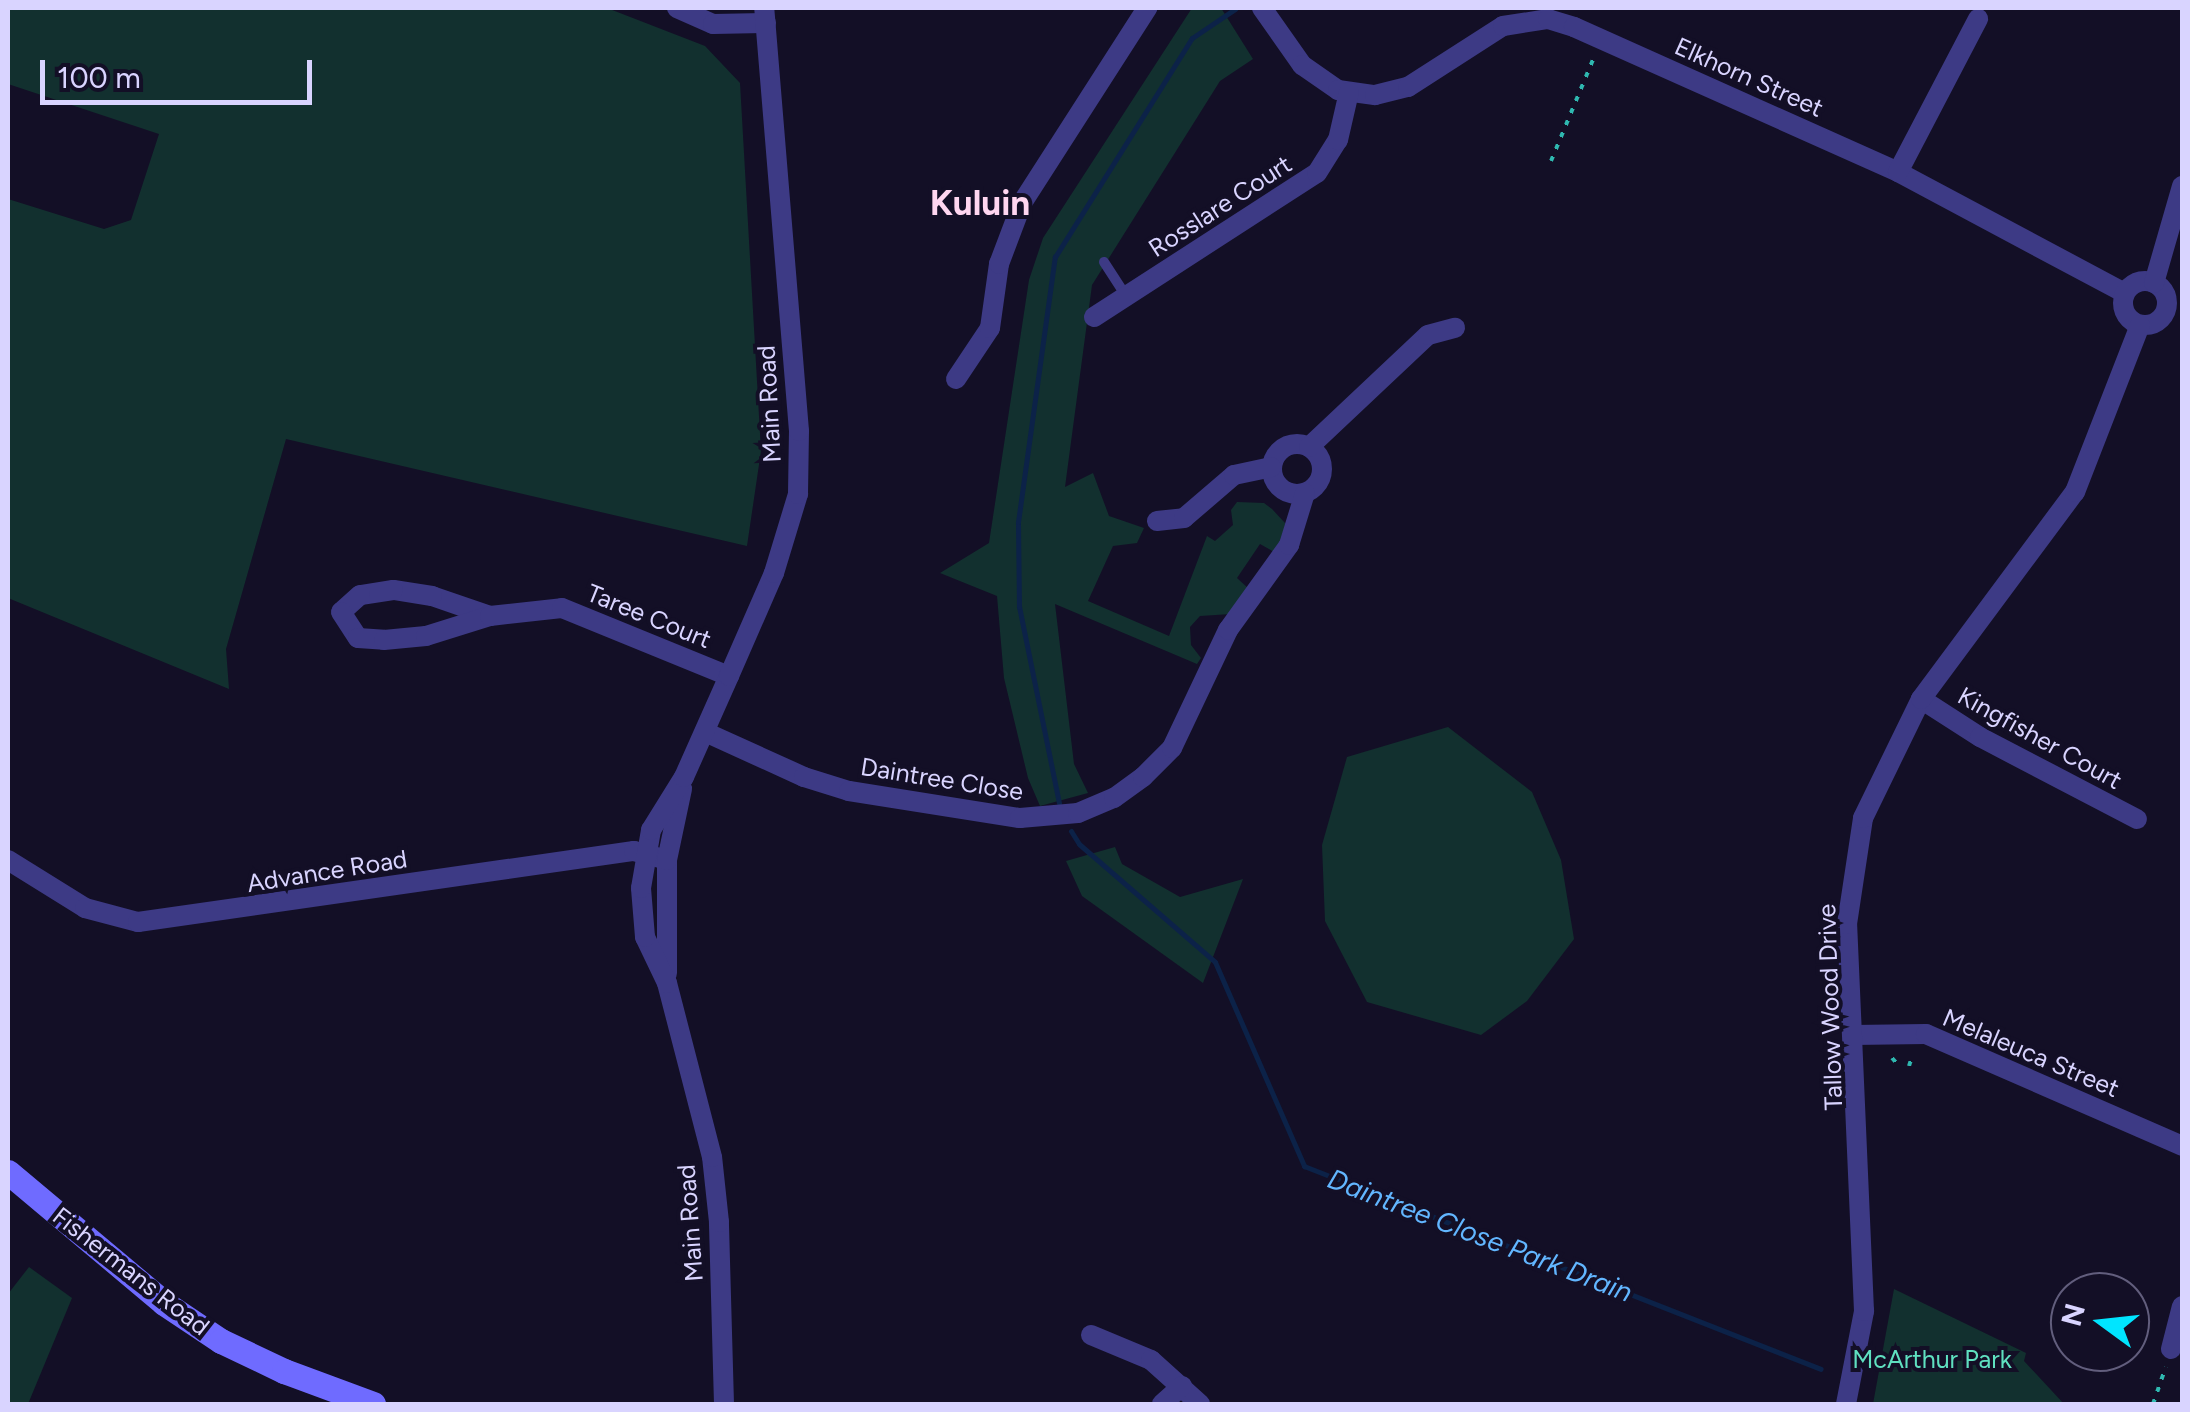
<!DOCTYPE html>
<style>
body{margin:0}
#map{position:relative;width:2190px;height:1412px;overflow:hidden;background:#130f26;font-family:Figtree,sans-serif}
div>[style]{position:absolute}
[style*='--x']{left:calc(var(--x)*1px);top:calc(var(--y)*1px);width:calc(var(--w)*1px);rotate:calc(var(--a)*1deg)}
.green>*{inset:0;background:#12302f}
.stream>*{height:5px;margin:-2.5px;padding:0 2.5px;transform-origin:2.5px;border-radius:2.5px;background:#0c2248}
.path>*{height:4px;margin-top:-2px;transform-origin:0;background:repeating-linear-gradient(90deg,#2fb8b0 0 5px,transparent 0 13px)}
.lane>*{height:10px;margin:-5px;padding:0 5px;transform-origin:5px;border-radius:5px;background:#3d3a85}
.street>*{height:20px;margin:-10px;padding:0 10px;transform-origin:10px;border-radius:10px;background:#3d3a85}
.street>.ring{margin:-10px;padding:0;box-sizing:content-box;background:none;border:20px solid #3d3a85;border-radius:50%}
.secondary>*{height:25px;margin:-12.5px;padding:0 12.5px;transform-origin:12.5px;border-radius:12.5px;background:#6f6bff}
span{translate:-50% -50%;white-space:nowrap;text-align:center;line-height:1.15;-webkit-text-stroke:8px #130f26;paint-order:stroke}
.street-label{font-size:25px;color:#d9d4ff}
.park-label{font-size:25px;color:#5fe0c0}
.water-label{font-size:28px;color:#62b6ff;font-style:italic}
.district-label{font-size:35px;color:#ffd6f0;font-weight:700}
.frame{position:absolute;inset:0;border:10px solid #d9d4ff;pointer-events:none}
.north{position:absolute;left:2050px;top:1272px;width:100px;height:100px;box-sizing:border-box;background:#130f26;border:2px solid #625e7d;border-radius:50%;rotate:285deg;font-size:28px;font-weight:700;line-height:40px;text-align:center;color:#d9d4ff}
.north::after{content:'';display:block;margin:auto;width:35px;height:45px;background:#00e5ff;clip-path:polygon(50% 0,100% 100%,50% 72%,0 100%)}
.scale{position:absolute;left:40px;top:60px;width:272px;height:45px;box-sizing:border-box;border:5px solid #d9d4ff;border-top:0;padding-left:12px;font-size:30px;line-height:35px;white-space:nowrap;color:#d9d4ff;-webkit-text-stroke:8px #130f26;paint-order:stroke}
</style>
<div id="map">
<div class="green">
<i style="clip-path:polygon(8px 8px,607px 8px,705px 46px,740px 83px,761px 451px,747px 546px,286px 439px,226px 649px,229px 689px,8px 598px,8px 199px,104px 229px,131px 220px,159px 134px,8px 84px)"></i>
<i style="clip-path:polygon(1192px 8px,1221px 8px,1253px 59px,1220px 81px,1092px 285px,1065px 487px,1093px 473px,1109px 516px,1144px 528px,1137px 543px,1113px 546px,1088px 601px,1169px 636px,1207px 536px,1215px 541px,1233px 525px,1231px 510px,1237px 502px,1264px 503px,1272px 509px,1285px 523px,1284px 543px,1276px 553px,1260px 544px,1237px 578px,1249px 589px,1231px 614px,1200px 616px,1190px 627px,1191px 645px,1201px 658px,1197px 664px,1055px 604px,1074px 764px,1088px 793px,1040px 806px,1028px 778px,1004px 678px,997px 596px,940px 573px,989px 543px,1029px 280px,1043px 238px)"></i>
<i style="clip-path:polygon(1448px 727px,1532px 792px,1561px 860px,1574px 939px,1527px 1001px,1481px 1035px,1367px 1002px,1325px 921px,1322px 845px,1347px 757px)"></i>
<i style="clip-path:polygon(1115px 847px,1122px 864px,1180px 897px,1243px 879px,1203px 983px,1082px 896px,1066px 861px)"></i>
<i style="clip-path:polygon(29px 1267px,72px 1298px,28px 1404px,8px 1404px,8px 1294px)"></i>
<i style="clip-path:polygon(1894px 1289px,2026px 1353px,2024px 1361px,2064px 1404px,1873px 1404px)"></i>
</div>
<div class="stream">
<i style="--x:1059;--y:803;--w:200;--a:-101.5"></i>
<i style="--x:1019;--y:607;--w:85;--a:-90.7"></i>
<i style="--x:1018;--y:522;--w:268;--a:-82.1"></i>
<i style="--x:1055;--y:257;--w:258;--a:-58"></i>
<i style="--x:1192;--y:38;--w:52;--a:-34"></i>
<i style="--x:1071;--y:831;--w:15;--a:58"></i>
<i style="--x:1079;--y:844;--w:180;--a:40.9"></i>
<i style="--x:1215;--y:962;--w:223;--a:66.4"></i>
<i style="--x:1304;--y:1166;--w:555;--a:21.44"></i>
</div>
<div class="path">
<i style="--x:1551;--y:161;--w:115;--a:-67.5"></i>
<i style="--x:1892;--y:1058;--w:12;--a:48"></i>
<i style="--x:1909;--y:1066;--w:9;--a:-72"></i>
<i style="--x:2153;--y:1404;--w:39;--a:-71"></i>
</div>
<div class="lane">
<i style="--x:1104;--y:262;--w:40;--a:57.1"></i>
</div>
<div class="street">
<i style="--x:677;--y:8;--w:39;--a:24"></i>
<i style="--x:713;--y:24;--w:53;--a:-1.1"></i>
<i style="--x:1262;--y:8;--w:70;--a:54.9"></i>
<i style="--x:1302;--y:65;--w:44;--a:34.8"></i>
<i style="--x:1338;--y:90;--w:37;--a:8"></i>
<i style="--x:1375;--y:95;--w:34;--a:-14"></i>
<i style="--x:1408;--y:87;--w:113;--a:-32.7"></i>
<i style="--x:1503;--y:26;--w:46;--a:-8.8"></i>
<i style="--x:1548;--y:19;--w:27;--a:17"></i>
<i style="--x:1574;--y:27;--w:355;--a:24.1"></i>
<i style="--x:1898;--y:172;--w:257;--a:28.1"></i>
<i style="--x:1898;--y:172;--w:173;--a:-62.4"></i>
<i class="ring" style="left:2123px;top:281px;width:24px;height:24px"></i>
<i style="--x:2154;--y:283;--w:101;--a:-73.9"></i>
<i style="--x:1094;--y:317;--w:265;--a:-32.9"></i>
<i style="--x:1317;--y:173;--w:39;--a:-58"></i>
<i style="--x:1338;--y:140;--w:49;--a:-77.1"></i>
<i style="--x:956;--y:379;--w:61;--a:-56.3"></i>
<i style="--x:990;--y:328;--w:65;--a:-82"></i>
<i style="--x:999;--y:264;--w:65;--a:-69.3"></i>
<i style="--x:1022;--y:203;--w:232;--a:-57.3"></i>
<i class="ring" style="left:1272px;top:444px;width:30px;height:30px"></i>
<i style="--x:1309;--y:447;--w:163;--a:-43.3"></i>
<i style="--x:1428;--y:335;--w:28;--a:-15"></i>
<i style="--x:1157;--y:521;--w:27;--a:-6"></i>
<i style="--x:1184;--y:518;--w:66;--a:-40.7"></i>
<i style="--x:1234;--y:475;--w:38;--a:-12"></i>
<i style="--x:490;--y:616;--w:61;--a:-161"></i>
<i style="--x:432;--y:596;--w:39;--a:-171"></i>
<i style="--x:393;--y:590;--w:33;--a:171"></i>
<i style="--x:360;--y:595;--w:25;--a:138"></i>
<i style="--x:341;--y:612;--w:31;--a:57"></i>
<i style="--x:358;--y:638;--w:26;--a:4"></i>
<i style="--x:384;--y:640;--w:42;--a:-5.4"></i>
<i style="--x:426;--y:636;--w:67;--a:-17.4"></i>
<i style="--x:490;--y:616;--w:72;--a:-6.3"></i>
<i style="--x:562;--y:608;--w:180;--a:22.2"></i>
<i style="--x:1921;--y:699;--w:70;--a:32.8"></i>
<i style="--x:1980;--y:737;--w:177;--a:27.6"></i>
<i style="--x:705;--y:732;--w:109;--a:24.4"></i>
<i style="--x:804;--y:777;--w:47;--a:17.3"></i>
<i style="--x:849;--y:791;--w:173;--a:9"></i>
<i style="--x:1020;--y:818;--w:58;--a:-4.9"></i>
<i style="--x:1078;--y:813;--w:39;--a:-23"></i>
<i style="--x:1114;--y:798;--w:36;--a:-36"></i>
<i style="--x:1143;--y:777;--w:41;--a:-45"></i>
<i style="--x:1172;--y:748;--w:131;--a:-64.6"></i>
<i style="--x:1228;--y:630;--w:105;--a:-54.3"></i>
<i style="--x:1289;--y:545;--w:54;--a:-72.9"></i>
<i style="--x:8;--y:860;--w:91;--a:31.9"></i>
<i style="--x:85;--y:908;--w:55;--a:14.8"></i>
<i style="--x:138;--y:922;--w:501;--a:-8.15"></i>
<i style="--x:634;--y:851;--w:34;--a:15"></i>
<i style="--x:667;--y:973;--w:113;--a:-90"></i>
<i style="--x:667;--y:860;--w:73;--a:-78.1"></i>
<i style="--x:1853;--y:1035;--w:73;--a:-0.8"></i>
<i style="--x:1926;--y:1034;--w:279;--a:23.6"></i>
<i style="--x:1091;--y:1335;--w:65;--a:22.6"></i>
<i style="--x:1151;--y:1360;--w:66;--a:41.9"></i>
<i style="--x:2171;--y:1349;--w:44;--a:-75.7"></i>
<i style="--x:724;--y:1404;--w:182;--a:-91.6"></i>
<i style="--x:719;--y:1222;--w:65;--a:-96.1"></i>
<i style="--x:712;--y:1157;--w:180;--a:-104.5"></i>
<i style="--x:667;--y:983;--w:51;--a:-115.6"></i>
<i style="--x:645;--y:937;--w:49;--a:-94.7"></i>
<i style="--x:641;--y:888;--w:59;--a:-80.2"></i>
<i style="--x:651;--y:830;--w:62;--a:-58.1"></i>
<i style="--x:684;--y:777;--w:111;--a:-66"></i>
<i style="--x:729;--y:676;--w:112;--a:-66.4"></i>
<i style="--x:774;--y:573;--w:83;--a:-73.1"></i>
<i style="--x:798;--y:494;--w:63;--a:-89.1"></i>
<i style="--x:799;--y:431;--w:424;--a:-94.7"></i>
<i style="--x:1162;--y:1404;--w:27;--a:-42"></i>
<i style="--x:1846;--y:1404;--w:95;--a:-79"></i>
<i style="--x:1864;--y:1311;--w:387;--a:-92.5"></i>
<i style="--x:1847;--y:924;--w:107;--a:-81.4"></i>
<i style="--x:1863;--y:818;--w:132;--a:-64"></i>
<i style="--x:1921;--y:699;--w:258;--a:-53.4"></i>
<i style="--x:2075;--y:492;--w:179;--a:-68.7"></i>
</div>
<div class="secondary">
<i style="--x:8;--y:1172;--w:204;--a:40"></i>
<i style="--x:164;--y:1303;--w:69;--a:33.7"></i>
<i style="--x:221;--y:1341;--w:70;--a:25.5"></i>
<i style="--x:284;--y:1371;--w:95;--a:20.3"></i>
</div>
<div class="street-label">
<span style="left:1749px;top:77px;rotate:24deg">Elkhorn Street</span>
<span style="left:1220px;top:206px;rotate:-33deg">Rosslare Court</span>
<span style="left:769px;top:404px;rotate:-93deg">Main Road</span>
<span style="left:649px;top:616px;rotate:22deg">Taree Court</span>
<span style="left:2040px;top:738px;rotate:29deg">Kingfisher Court</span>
<span style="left:942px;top:779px;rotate:9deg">Daintree Close</span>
<span style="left:327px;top:871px;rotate:-9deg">Advance Road</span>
<span style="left:1830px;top:1007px;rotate:-92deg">Tallow Wood Drive</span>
<span style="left:2031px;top:1053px;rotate:23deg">Melaleuca Street</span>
<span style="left:690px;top:1223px;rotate:-94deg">Main Road</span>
<span style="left:131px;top:1271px;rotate:38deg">Fishermans Road</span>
</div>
<div class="park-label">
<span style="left:1932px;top:1359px">McArthur Park</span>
</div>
<div class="water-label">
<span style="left:1480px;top:1235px;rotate:21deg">Daintree Close Park Drain</span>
</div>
<div class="district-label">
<span style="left:980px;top:203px">Kuluin</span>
</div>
<div class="frame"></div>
<div class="north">N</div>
<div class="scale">100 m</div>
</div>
